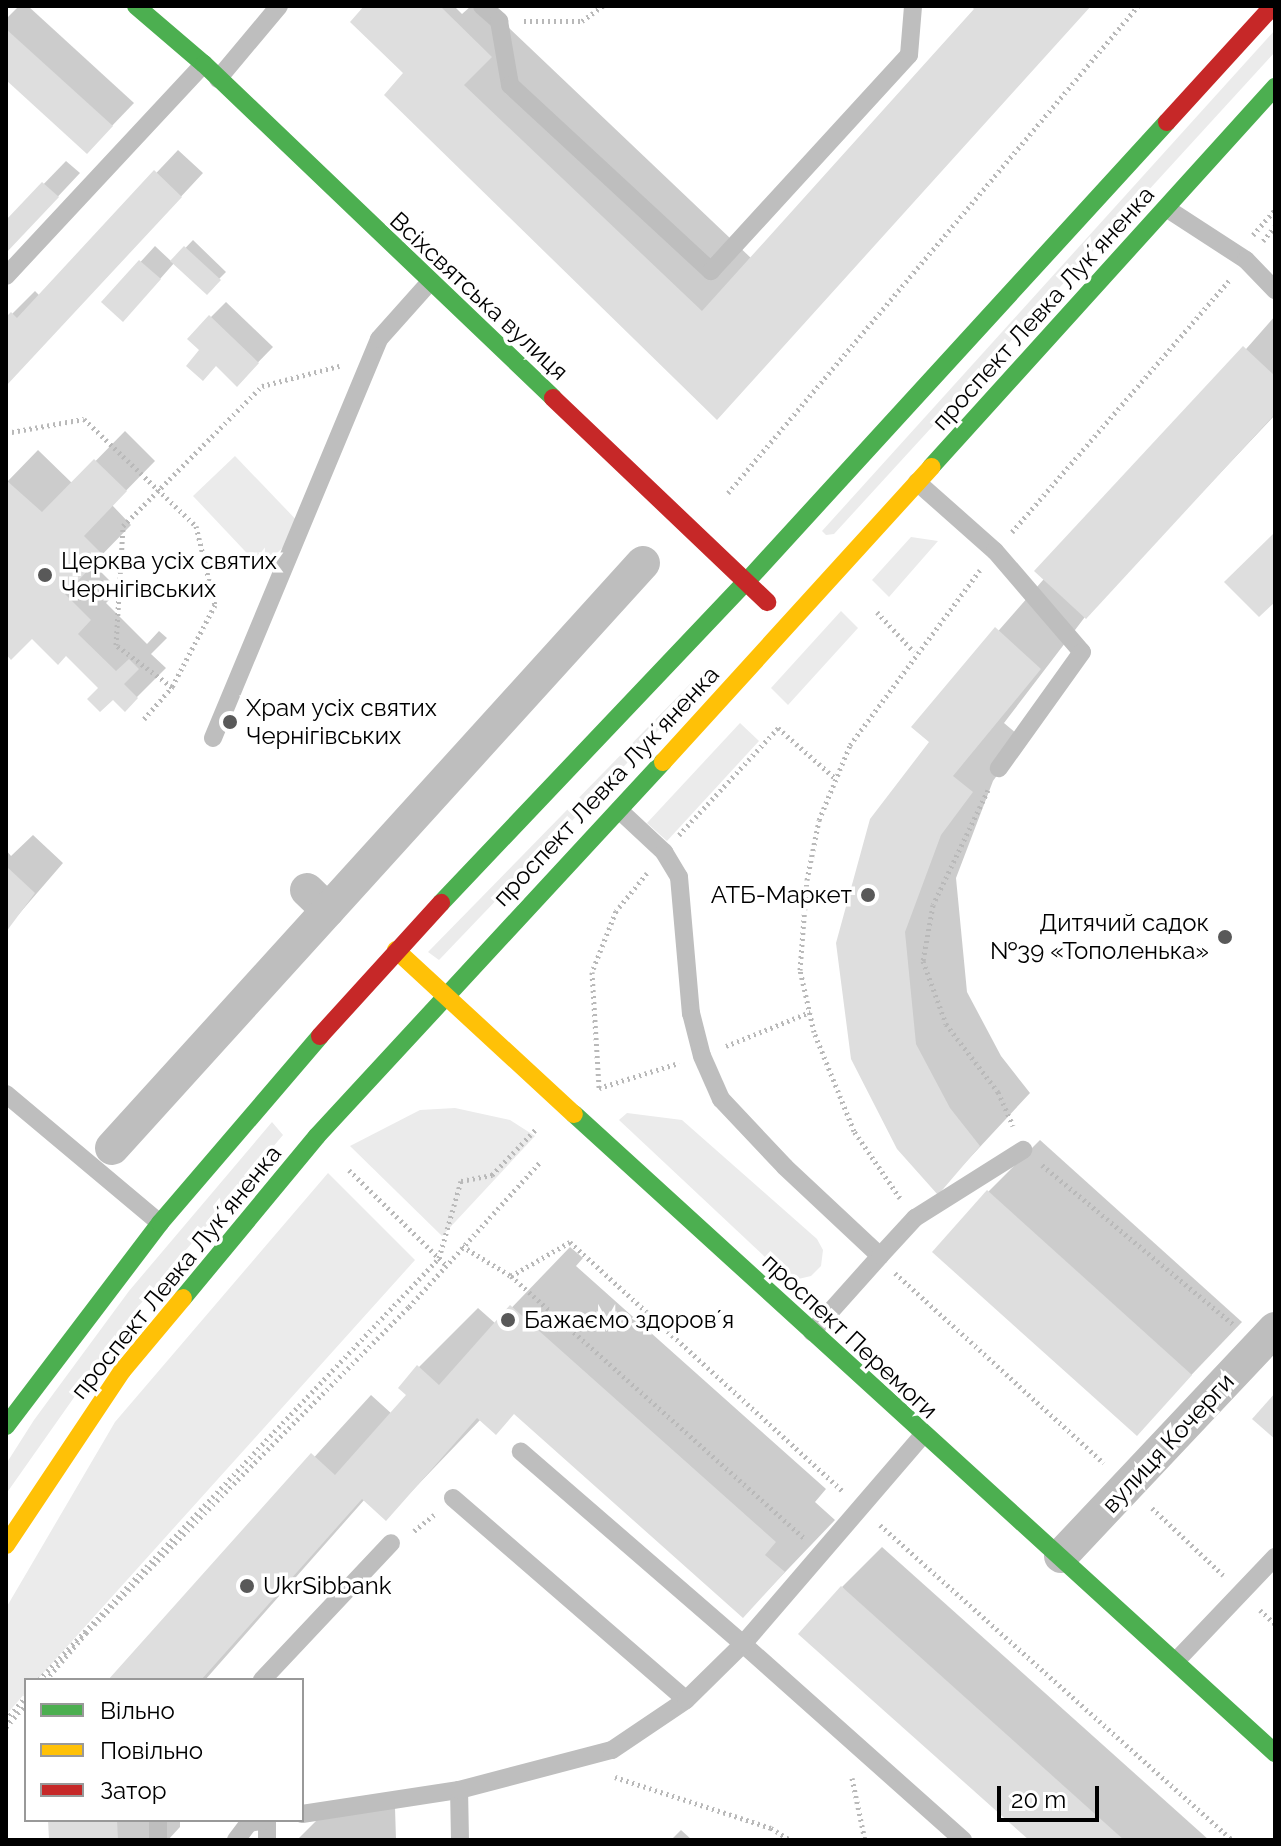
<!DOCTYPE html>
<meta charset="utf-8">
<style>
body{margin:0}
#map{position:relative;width:1281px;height:1846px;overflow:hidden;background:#fff;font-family:Raleway,sans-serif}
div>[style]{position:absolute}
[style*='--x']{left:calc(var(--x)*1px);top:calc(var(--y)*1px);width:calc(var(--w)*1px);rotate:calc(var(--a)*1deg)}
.green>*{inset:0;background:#ebebeb}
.shadow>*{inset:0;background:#0003}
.building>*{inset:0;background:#dedede}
.path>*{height:5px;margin-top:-2.5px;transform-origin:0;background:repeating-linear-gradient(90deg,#b9b9b9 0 2px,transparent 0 6px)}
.lane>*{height:18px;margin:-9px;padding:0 9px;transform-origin:9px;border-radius:9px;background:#bebebe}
.street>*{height:34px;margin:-17px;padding:0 17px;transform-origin:17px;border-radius:17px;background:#bebebe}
.fast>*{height:18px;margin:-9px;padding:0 9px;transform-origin:9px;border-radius:9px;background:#4caf50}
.slow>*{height:18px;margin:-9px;padding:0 9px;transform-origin:9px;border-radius:9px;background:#ffc107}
.jam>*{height:18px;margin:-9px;padding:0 9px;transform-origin:9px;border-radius:9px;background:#c62828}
.dots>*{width:22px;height:22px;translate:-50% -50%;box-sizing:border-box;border:4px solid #fff;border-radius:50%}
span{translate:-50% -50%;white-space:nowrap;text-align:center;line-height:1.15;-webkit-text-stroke:7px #fff;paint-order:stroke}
.street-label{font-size:24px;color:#000}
.poi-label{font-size:24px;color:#000}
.left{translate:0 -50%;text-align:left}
.right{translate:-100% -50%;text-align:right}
.frame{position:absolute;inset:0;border:8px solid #000;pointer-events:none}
.legend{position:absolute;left:24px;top:1678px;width:280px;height:144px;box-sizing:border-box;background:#fff;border:2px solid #999;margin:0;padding:10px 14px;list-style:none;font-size:24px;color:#000}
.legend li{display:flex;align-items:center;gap:16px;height:40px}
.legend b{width:40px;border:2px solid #999}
.scale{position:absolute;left:997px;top:1786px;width:102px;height:36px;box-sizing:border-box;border:4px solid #000;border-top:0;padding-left:10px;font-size:24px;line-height:28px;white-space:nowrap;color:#000;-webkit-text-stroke:6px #fff;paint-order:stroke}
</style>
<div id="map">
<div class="green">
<i style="clip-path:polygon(1275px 30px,1275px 52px,834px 534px,826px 535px,822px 531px)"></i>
<i style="clip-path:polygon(235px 456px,304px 528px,261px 568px,193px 496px)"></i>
<i style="clip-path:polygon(911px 537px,938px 541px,889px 597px,872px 580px)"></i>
<i style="clip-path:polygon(841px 611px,858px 628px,788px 705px,771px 688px)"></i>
<i style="clip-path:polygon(693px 681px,693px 694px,439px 960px,428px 952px)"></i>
<i style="clip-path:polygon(740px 723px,759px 741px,667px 841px,647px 823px)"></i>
<i style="clip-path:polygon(455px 1108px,510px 1120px,535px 1136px,442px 1236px,350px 1146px,420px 1110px)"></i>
<i style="clip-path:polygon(627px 1113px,682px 1120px,817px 1239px,823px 1250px,821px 1266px,811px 1276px,794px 1280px,781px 1272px,619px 1120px)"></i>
<i style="clip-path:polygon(272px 1122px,283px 1135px,137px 1308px,6px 1494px,6px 1464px,34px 1420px,129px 1291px)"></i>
<i style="clip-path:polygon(328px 1173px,415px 1260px,37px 1680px,26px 1680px,26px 1692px,6px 1715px,6px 1608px,115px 1422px)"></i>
</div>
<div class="shadow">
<i style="clip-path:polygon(19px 6px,28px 6px,134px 103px,109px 129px,6px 78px,6px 19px)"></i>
<i style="clip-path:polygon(367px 6px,454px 6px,462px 14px,471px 6px,486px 6px,752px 259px,977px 9px,973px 6px,1089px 6px,724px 410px)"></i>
<i style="clip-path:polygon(178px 150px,203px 173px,6px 385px,6px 320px,35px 291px,40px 296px)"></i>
<i style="clip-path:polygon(66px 161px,80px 173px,6px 252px,6px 223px)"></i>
<i style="clip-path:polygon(193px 240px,226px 272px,206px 292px,175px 262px,138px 304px,104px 302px,155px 246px,172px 262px)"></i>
<i style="clip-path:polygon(226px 302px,273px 347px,237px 384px,190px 338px)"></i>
<i style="clip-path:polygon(1275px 316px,1275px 415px,1088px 613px,1004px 723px,1023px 739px,993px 781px,956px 878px,967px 992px,1001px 1056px,1030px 1093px,938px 1192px,853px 1058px,932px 741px,914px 727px)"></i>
<i style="clip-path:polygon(125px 431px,155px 461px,112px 505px,131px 525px,93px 564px,119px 590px,106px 603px,147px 644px,159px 631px,167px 638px,151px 654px,166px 668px,125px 709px,67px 653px,32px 636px,6px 651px,6px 483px,38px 450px,73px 484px)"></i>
<i style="clip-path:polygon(33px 835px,63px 863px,6px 929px,6px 850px,11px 856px)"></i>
<i style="clip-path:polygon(1040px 1140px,1242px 1322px,1136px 1433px,988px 1192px)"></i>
<i style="clip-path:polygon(570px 1247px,583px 1258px,576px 1266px,826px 1489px,815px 1502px,835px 1520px,743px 1616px,516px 1412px,481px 1419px,386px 1518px,365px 1499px,205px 1680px,111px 1680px,371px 1395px,392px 1414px,409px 1395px,419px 1367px,478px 1308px,496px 1324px)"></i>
<i style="clip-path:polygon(882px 1547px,1209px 1840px,1032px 1840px,842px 1587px)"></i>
<i style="clip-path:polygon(395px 1807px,396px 1840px,297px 1840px,328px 1809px)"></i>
<i style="clip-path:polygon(50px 1820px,180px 1820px,180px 1827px,168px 1840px,51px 1840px)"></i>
<i style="clip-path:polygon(681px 1830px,692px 1840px,671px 1840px)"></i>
</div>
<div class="building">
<i style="clip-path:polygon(364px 6px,440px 6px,492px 57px,464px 85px,702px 311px,974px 9px,971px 6px,1091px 6px,717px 420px,384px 95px,403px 73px,350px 22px)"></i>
<i style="clip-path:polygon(6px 29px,113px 126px,87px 154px,6px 80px)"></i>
<i style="clip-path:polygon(154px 170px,182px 197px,6px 386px,6px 317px,11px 312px,17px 318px)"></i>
<i style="clip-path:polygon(42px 182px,59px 197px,6px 253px,6px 220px)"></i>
<i style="clip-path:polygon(184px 246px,221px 280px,207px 295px,170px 261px)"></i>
<i style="clip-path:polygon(139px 260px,161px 279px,123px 322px,101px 302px)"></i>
<i style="clip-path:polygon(209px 315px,259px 363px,237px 387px,216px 366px,203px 381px,186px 366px,199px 350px,187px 339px)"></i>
<i style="clip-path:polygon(1243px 346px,1275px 376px,1275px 414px,1086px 619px,1034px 571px)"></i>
<i style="clip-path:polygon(94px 459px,127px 491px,84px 536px,103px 555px,65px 594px,91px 620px,78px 634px,116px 671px,129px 659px,139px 669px,124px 684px,138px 698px,125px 712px,113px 700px,100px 712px,87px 699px,98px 688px,66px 656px,58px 665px,32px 639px,11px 660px,6px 654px,6px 480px,42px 512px)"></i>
<i style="clip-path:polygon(1275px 532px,1275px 602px,1259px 617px,1224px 582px)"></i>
<i style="clip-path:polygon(995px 627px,1041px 669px,953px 776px,973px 792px,941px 835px,905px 932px,916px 1044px,950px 1108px,980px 1146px,938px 1195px,897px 1149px,851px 1059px,836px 943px,870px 819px,929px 742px,911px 727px)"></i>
<i style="clip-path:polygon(6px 866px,35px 893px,6px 932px)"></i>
<i style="clip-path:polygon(987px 1190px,1192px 1375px,1137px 1436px,932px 1252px)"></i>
<i style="clip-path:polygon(510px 1305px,776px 1542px,765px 1555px,785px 1572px,743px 1618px,514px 1414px,496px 1435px,477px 1418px,386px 1521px,362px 1499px,201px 1680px,108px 1680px,311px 1453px,335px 1475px,406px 1395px,398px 1388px,417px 1365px,439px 1385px)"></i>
<i style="clip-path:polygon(1275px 1393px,1275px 1439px,1252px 1419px)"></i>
<i style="clip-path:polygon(841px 1586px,1124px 1840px,1029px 1840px,798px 1634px)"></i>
<i style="clip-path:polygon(48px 1820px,117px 1820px,118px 1840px,49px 1840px)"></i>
</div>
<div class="path">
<i style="--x:524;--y:21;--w:58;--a:0"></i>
<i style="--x:582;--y:21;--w:26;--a:-36"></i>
<i style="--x:1253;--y:235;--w:33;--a:-49"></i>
<i style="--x:1263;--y:241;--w:19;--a:-51"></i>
<i style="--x:6;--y:433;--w:79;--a:-10.2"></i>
<i style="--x:84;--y:419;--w:155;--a:43.7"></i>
<i style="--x:196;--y:526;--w:81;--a:76.5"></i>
<i style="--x:215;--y:605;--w:93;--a:117.7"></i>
<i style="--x:728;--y:493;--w:637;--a:-49.91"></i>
<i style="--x:1012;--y:532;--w:334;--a:-49.2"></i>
<i style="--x:877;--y:612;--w:54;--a:47.2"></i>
<i style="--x:144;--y:719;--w:43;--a:-48.8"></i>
<i style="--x:172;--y:687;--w:70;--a:-143.1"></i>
<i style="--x:116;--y:645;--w:119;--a:-86.6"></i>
<i style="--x:123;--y:526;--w:197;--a:-45.2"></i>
<i style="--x:262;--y:386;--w:80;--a:-14.6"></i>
<i style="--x:988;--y:790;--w:127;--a:115.6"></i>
<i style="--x:933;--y:905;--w:57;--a:100.1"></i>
<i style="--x:923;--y:961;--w:67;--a:69.9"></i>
<i style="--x:946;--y:1024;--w:86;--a:52.6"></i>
<i style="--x:998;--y:1092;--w:37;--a:66"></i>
<i style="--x:679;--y:835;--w:146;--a:-47.2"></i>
<i style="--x:778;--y:728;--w:77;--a:41.3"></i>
<i style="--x:647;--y:873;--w:49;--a:129.2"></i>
<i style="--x:616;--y:911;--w:66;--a:111.5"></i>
<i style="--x:592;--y:972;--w:116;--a:86.5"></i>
<i style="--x:599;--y:1088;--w:84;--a:-17.4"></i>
<i style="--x:726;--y:1046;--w:91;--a:-22"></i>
<i style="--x:1042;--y:1165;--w:250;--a:39.8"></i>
<i style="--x:349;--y:1170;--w:136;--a:44.4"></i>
<i style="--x:900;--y:1198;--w:81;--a:-124.5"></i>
<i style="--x:854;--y:1131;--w:107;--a:-112"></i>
<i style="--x:814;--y:1032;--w:64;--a:-102.7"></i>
<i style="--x:800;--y:970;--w:90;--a:-85.6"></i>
<i style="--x:807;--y:880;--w:61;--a:-78.7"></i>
<i style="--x:819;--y:820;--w:81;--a:-67.5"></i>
<i style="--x:850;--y:745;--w:218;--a:-53.4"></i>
<i style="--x:462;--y:1246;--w:57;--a:31.5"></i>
<i style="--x:511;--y:1276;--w:68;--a:-30"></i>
<i style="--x:570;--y:1242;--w:369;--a:42.4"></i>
<i style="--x:895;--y:1273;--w:282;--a:42.3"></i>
<i style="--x:511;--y:1276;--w:393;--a:41.8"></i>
<i style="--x:1152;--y:1508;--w:98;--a:43.3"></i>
<i style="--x:880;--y:1525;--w:472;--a:41.8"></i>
<i style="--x:414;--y:1531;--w:26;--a:-39"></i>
<i style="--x:1260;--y:1610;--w:21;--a:43"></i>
<i style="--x:39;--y:1680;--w:581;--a:-46.53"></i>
<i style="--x:439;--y:1258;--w:80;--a:-74.1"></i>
<i style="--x:461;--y:1181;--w:32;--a:-11"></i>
<i style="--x:492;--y:1175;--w:64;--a:-46.3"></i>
<i style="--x:46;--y:1680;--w:62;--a:-49.6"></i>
<i style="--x:86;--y:1633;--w:459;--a:-45.3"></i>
<i style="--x:409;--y:1307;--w:197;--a:-47.9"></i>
<i style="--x:6;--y:1720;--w:31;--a:-50"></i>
<i style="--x:6;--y:1727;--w:30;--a:-49"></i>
<i style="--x:615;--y:1777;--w:164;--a:18.1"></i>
<i style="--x:771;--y:1828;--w:22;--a:32"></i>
<i style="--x:852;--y:1778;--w:63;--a:78.2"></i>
</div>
<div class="lane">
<i style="--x:482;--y:6;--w:23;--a:41"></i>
<i style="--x:499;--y:21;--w:65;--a:80.2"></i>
<i style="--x:510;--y:85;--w:274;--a:42.8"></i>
<i style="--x:711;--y:271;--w:293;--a:-47.5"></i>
<i style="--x:909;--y:55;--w:49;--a:-85.3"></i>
<i style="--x:218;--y:79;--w:95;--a:-50.1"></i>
<i style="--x:1166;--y:208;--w:95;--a:33"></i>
<i style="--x:1246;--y:260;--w:42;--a:46"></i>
<i style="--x:6;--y:276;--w:290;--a:-47"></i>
<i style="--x:917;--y:482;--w:104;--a:41.5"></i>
<i style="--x:995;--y:551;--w:133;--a:49.3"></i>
<i style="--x:1082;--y:652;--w:143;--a:125.6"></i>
<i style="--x:213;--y:738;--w:432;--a:-67.4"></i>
<i style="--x:379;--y:339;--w:75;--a:-48.2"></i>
<i style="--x:619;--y:810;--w:62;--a:43"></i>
<i style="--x:664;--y:852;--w:29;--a:59"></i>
<i style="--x:679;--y:877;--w:137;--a:85"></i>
<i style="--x:691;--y:1013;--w:44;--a:75.7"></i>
<i style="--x:702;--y:1056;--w:47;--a:66.2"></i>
<i style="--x:721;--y:1099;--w:93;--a:46.7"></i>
<i style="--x:785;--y:1167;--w:130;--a:43.1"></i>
<i style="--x:880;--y:1256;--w:102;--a:131.8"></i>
<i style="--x:6;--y:1094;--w:201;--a:40"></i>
<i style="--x:880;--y:1256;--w:52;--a:-47.4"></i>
<i style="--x:915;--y:1218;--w:128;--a:-32.2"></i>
<i style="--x:922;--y:1436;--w:274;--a:130.7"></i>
<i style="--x:743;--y:1644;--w:295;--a:41.7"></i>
<i style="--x:453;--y:1498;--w:308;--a:40.9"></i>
<i style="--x:1176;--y:1661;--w:144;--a:-46.4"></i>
<i style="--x:262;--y:1680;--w:188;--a:-46.7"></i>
<i style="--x:302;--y:1814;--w:159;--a:-8.7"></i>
<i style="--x:267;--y:1820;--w:20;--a:90"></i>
<i style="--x:158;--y:1840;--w:20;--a:-90"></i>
<i style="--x:236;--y:1840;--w:21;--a:-53"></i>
<i style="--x:249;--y:1823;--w:17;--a:-10"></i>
<i style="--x:460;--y:1840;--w:50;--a:-91.1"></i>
<i style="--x:459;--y:1790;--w:158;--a:-14.7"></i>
<i style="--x:612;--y:1750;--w:89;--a:-34"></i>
<i style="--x:686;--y:1700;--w:80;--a:-44.5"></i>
<i style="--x:743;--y:1644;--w:294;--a:-139.1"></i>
</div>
<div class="street">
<i style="--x:307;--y:890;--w:29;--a:44"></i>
<i style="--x:112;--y:1148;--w:790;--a:-47.77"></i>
<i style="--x:1061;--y:1556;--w:312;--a:-46.7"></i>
</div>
<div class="fast">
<i style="--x:136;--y:6;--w:89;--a:40.5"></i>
<i style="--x:204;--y:64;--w:483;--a:43.7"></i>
<i style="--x:931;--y:467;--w:513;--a:-47.85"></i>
<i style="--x:441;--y:903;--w:444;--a:-46.5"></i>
<i style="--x:747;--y:581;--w:622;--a:-47.54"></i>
<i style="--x:574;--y:1114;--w:949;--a:42.35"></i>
<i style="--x:183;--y:1298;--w:210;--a:-50.4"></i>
<i style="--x:317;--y:1136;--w:510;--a:-47.23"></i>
<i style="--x:6;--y:1426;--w:255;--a:-52.8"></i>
<i style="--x:160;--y:1223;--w:246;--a:-49.4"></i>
</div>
<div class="slow">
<i style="--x:663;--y:762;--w:399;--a:-47.7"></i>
<i style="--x:396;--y:950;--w:242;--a:42.7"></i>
<i style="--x:6;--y:1545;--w:209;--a:-56.3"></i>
<i style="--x:122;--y:1371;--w:95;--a:-50.1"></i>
</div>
<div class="jam">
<i style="--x:1167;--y:122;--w:157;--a:-47.6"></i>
<i style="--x:553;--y:398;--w:296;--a:43.6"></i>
<i style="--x:320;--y:1036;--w:180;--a:-47.7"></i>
</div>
<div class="dots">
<i style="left:45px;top:575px;background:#595959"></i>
<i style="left:230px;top:722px;background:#595959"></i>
<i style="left:868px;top:895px;background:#595959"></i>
<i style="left:1225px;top:937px;background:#595959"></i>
<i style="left:508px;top:1320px;background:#595959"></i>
<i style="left:247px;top:1586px;background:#595959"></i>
</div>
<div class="street-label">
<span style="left:479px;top:296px;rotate:43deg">Всіхсвятська вулиця</span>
<span style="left:1043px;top:308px;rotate:-48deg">проспект Левка Лукʼяненка</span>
<span style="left:606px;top:786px;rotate:-47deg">проспект Левка Лукʼяненка</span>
<span style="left:176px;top:1272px;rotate:-51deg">проспект Левка Лукʼяненка</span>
<span style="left:850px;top:1336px;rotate:43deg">проспект Перемоги</span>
<span style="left:1168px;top:1443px;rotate:-47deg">вулиця Кочерги</span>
</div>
<div class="poi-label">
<span class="left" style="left:61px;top:575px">Церква усіх святих<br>Чернігівських</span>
<span class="left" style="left:246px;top:722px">Храм усіх святих<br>Чернігівських</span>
<span class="right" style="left:852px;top:895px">АТБ-Маркет</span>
<span class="right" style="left:1209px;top:937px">Дитячий садок<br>№39 «Тополенька»</span>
<span class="left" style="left:524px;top:1320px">Бажаємо здоровʼя</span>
<span class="left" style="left:263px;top:1586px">UkrSibbank</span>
</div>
<div class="frame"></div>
<ul class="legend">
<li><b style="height:10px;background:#4caf50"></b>Вільно</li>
<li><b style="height:10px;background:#ffc107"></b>Повільно</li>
<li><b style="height:10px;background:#c62828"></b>Затор</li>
</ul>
<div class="scale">20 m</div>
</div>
